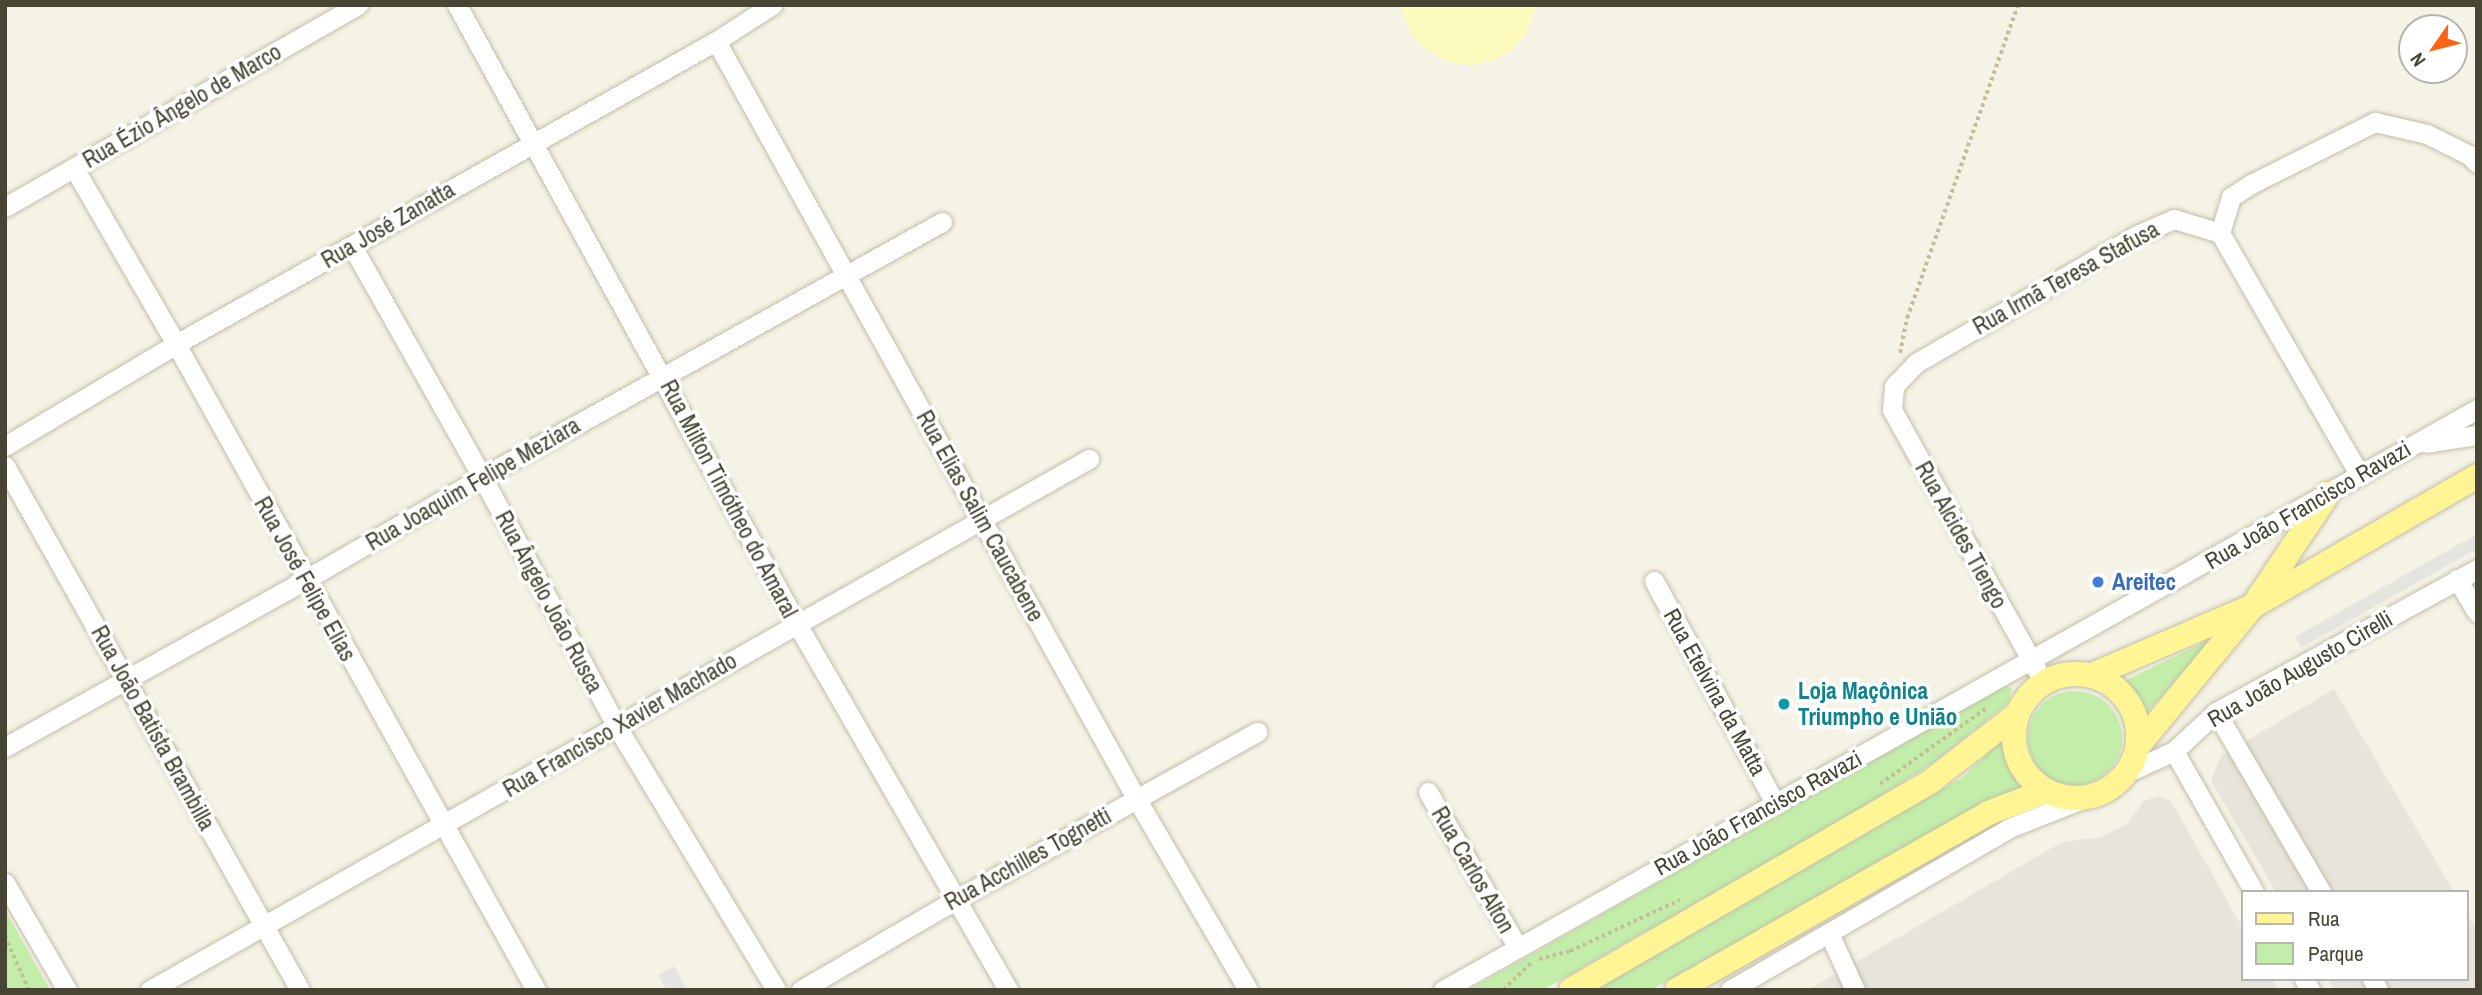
<!DOCTYPE html>
<meta charset="utf-8">
<style>
body{margin:0}
#map{position:relative;width:2482px;height:995px;overflow:hidden;background:#f5f3e6;font-family:"Archivo Narrow",sans-serif}
div>[style]{position:absolute}
[style*='--x']{left:calc(var(--x)*1px);top:calc(var(--y)*1px);width:calc(var(--w)*1px);rotate:calc(var(--a)*1deg)}
.industrial>*{inset:0;background:#e7e4db}
.green>*{inset:0;background:#c3eeaa}
.round{border-radius:50%}
.sand>*{inset:0;background:#fdfcbe}
.parking>*{inset:0;background:#e5e4df}
.path>*{height:3.5px;margin-top:-1.75px;transform-origin:0;background:repeating-linear-gradient(90deg,#c5bd97 0 3.5px,transparent 0 7px)}
.roads{filter:drop-shadow(0 0 2px #c2bea7) drop-shadow(0 0 2px #c2bea7)}
.minor>*{height:19px;margin:-9.5px;padding:0 9.5px;transform-origin:9.5px;border-radius:9.5px;background:#fff}
.major>*{height:24px;margin:-12px;padding:0 12px;transform-origin:12px;border-radius:12px;background:#fff595}
.major>.ring{margin:-12px;padding:0;box-sizing:content-box;background:none;border:24px solid #fff595;border-radius:50%}
.dots>*{width:19px;height:19px;translate:-50% -50%;box-sizing:border-box;border:4px solid #fff;border-radius:50%}
span{translate:-50% -50%;white-space:nowrap;text-align:center;line-height:1.15;-webkit-text-stroke:7px #fff;paint-order:stroke}
.street-label{font-size:23px;color:#494534}
.shop-label{font-size:23px;color:#366cbe;font-weight:700}
.left{translate:0 -50%;text-align:left}
.culture-label{font-size:23px;color:#0d838f;font-weight:700}
.frame{position:absolute;inset:0;border:7px solid #494534;pointer-events:none}
.legend{position:absolute;left:2241px;top:890px;width:228px;height:91px;box-sizing:border-box;background:#fff;border:2px solid #b6b5ae;margin:0;padding:9px 12px;list-style:none;font-size:21px;color:#494534}
.legend li{display:flex;align-items:center;gap:14px;height:35px}
.legend b{width:35px;border:2px solid #b6b5ae}
.north{position:absolute;left:2398px;top:14px;width:70px;height:70px;box-sizing:border-box;background:#fff;border:2px solid #b6b5ae;border-radius:50%;rotate:235deg;font-size:19px;font-weight:700;line-height:28px;text-align:center;color:#494534}
.north::after{content:'';display:block;margin:auto;width:24px;height:32px;background:#ff6313;clip-path:polygon(50% 0,100% 100%,50% 72%,0 100%)}
</style>
<div id="map">
<div class="industrial">
<i style="clip-path:polygon(2334px 689px,2454px 892px,2276px 892px,2211px 781px,2221px 756px)"></i>
<i style="clip-path:polygon(2158px 796px,2171px 801px,2242px 927px,2242px 979px,2272px 979px,2278px 990px,1808px 990px,2062px 842px,2101px 837px,2127px 824px,2144px 801px)"></i>
<i style="clip-path:polygon(2466px 912px,2477px 930px,2477px 990px,2334px 990px,2328px 979px,2466px 979px)"></i>
</div>
<div class="green">
<i style="clip-path:polygon(2207px 641px,2209px 644px,2146px 713px,2126px 680px)"></i>
<i style="clip-path:polygon(2005px 685px,2012px 689px,2009px 702px,1937px 760px,1859px 810px,1543px 990px,1469px 990px)"></i>
<i class="round" style="left:2028px;top:691px;width:94px;height:94px"></i>
<i style="clip-path:polygon(2000px 741px,2004px 743px,2020px 790px,2005px 794px,1651px 990px,1596px 990px,1963px 777px)"></i>
<i style="clip-path:polygon(5px 910px,50px 990px,5px 990px)"></i>
</div>
<div class="sand">
<i style="clip-path:polygon(1400px 5px,1537px 5px,1527px 33px,1512px 50px,1492px 61px,1470px 65px,1448px 61px,1428px 51px,1412px 35px)"></i>
</div>
<div class="parking">
<i style="clip-path:polygon(2477px 534px,2477px 549px,2301px 648px,2295px 637px)"></i>
<i style="clip-path:polygon(674px 966px,687px 990px,667px 990px,658px 975px)"></i>
</div>
<div class="path">
<i style="--x:1900;--y:353;--w:36;--a:-79"></i>
<i style="--x:1907;--y:318;--w:332;--a:-70.5"></i>
<i style="--x:1880;--y:784;--w:133;--a:-35.5"></i>
<i style="--x:5;--y:936;--w:59;--a:66"></i>
<i style="--x:1539;--y:959;--w:32;--a:-14"></i>
<i style="--x:1570;--y:951;--w:121;--a:-24.9"></i>
<i style="--x:1503;--y:990;--w:40;--a:-44"></i>
</div>
<div class="roads">
<div class="minor">
<i style="--x:457;--y:5;--w:706;--a:61.22"></i>
<i style="--x:797;--y:624;--w:422;--a:60"></i>
<i style="--x:716;--y:41;--w:866;--a:60.98"></i>
<i style="--x:1136;--y:798;--w:222;--a:59.7"></i>
<i style="--x:74;--y:168;--w:203;--a:59.9"></i>
<i style="--x:176;--y:344;--w:740;--a:60.87"></i>
<i style="--x:5;--y:207;--w:407;--a:-29.8"></i>
<i style="--x:2220;--y:233;--w:280;--a:60"></i>
<i style="--x:352;--y:246;--w:265;--a:60.6"></i>
<i style="--x:482;--y:477;--w:284;--a:61.6"></i>
<i style="--x:617;--y:727;--w:307;--a:58.8"></i>
<i style="--x:2426;--y:443;--w:52;--a:-8.9"></i>
<i style="--x:5;--y:446;--w:199;--a:-30.8"></i>
<i style="--x:176;--y:344;--w:619;--a:-29.3"></i>
<i style="--x:716;--y:41;--w:67;--a:-32.7"></i>
<i style="--x:5;--y:466;--w:601;--a:60.62"></i>
<i style="--x:2457;--y:579;--w:39;--a:59"></i>
<i style="--x:1654;--y:581;--w:253;--a:61.4"></i>
<i style="--x:2043;--y:681;--w:310;--a:-119.1"></i>
<i style="--x:1892;--y:410;--w:24;--a:-85"></i>
<i style="--x:1894;--y:386;--w:32;--a:-46"></i>
<i style="--x:1916;--y:363;--w:253;--a:-30.1"></i>
<i style="--x:2135;--y:236;--w:43;--a:-23.6"></i>
<i style="--x:2174;--y:219;--w:48;--a:16.9"></i>
<i style="--x:2220;--y:233;--w:38;--a:-73"></i>
<i style="--x:2231;--y:197;--w:24;--a:-33"></i>
<i style="--x:2251;--y:184;--w:139;--a:-26.6"></i>
<i style="--x:2375;--y:122;--w:53;--a:13"></i>
<i style="--x:2427;--y:134;--w:47;--a:26.6"></i>
<i style="--x:2469;--y:155;--w:11;--a:45"></i>
<i style="--x:2216;--y:712;--w:208;--a:59.7"></i>
<i style="--x:5;--y:747;--w:343;--a:-29.1"></i>
<i style="--x:305;--y:580;--w:205;--a:-30.2"></i>
<i style="--x:482;--y:477;--w:526;--a:-29"></i>
<i style="--x:2174;--y:751;--w:162;--a:60.4"></i>
<i style="--x:2126;--y:773;--w:53;--a:-24.6"></i>
<i style="--x:2174;--y:751;--w:57;--a:-42.9"></i>
<i style="--x:2216;--y:712;--w:298;--a:-28.7"></i>
<i style="--x:1428;--y:792;--w:180;--a:60"></i>
<i style="--x:5;--y:883;--w:124;--a:59.9"></i>
<i style="--x:1829;--y:933;--w:63;--a:65.5"></i>
<i style="--x:2304;--y:979;--w:13;--a:61"></i>
<i style="--x:2372;--y:979;--w:13;--a:61"></i>
<i style="--x:150;--y:990;--w:1079;--a:-29.49"></i>
<i style="--x:801;--y:990;--w:178;--a:-30.3"></i>
<i style="--x:955;--y:900;--w:346;--a:-29.1"></i>
<i style="--x:1443;--y:990;--w:1186;--a:-29.33"></i>
<i style="--x:1730;--y:990;--w:323;--a:-30.1"></i>
<i style="--x:2009;--y:828;--w:76;--a:-21.5"></i>
</div>
<div class="major">
<i class="ring" style="left:2014px;top:674px;width:100px;height:100px"></i>
<i style="--x:2092;--y:675;--w:175;--a:-23.2"></i>
<i style="--x:2253;--y:606;--w:259;--a:-30.1"></i>
<i style="--x:2138;--y:746;--w:181;--a:-50.6"></i>
<i style="--x:2253;--y:606;--w:135;--a:-56.2"></i>
<i style="--x:1571;--y:990;--w:416;--a:-30.1"></i>
<i style="--x:1931;--y:781;--w:108;--a:-37.8"></i>
<i style="--x:1677;--y:990;--w:358;--a:-29.6"></i>
<i style="--x:1988;--y:813;--w:62;--a:-20.8"></i>
</div>
</div>
<div class="dots">
<i style="left:2098px;top:582px;background:#3f7fe0"></i>
<i style="left:1784px;top:704px;background:#0f9aa8"></i>
</div>
<div class="street-label">
<span style="left:182px;top:106px;rotate:-30deg">Rua Ézio Ângelo de Marco</span>
<span style="left:388px;top:225px;rotate:-30deg">Rua José Zanatta</span>
<span style="left:2066px;top:278px;rotate:-29deg">Rua Irmã Teresa Stafusa</span>
<span style="left:473px;top:484px;rotate:-30deg">Rua Joaquim Felipe Meziara</span>
<span style="left:729px;top:499px;rotate:62deg">Rua Milton Timótheo do Amaral</span>
<span style="left:2308px;top:505px;rotate:-30deg">Rua João Francisco Ravazi</span>
<span style="left:980px;top:516px;rotate:61deg">Rua Elias Salim Caucabene</span>
<span style="left:1961px;top:535px;rotate:61deg">Rua Alcides Tiengo</span>
<span style="left:305px;top:579px;rotate:61deg">Rua José Felipe Elias</span>
<span style="left:549px;top:602px;rotate:62deg">Rua Ângelo João Rusca</span>
<span style="left:2300px;top:669px;rotate:-30deg">Rua João Augusto Cirelli</span>
<span style="left:1715px;top:692px;rotate:61deg">Rua Etelvina da Matta</span>
<span style="left:620px;top:725px;rotate:-30deg">Rua Francisco Xavier Machado</span>
<span style="left:153px;top:728px;rotate:61deg">Rua João Batista Brambilla</span>
<span style="left:1758px;top:813px;rotate:-29deg">Rua João Francisco Ravazi</span>
<span style="left:1028px;top:859px;rotate:-29deg">Rua Acchilles Tognetti</span>
<span style="left:1473px;top:870px;rotate:60deg">Rua Carlos Alton</span>
</div>
<div class="shop-label">
<span class="left" style="left:2112px;top:582px">Areitec</span>
</div>
<div class="culture-label">
<span class="left" style="left:1798px;top:704px">Loja Maçônica<br>Triumpho e União</span>
</div>
<div class="frame"></div>
<ul class="legend">
<li><b style="height:9px;background:#fff595"></b>Rua</li>
<li><b style="height:19px;background:#c3eeaa"></b>Parque</li>
</ul>
<div class="north">N</div>
</div>
